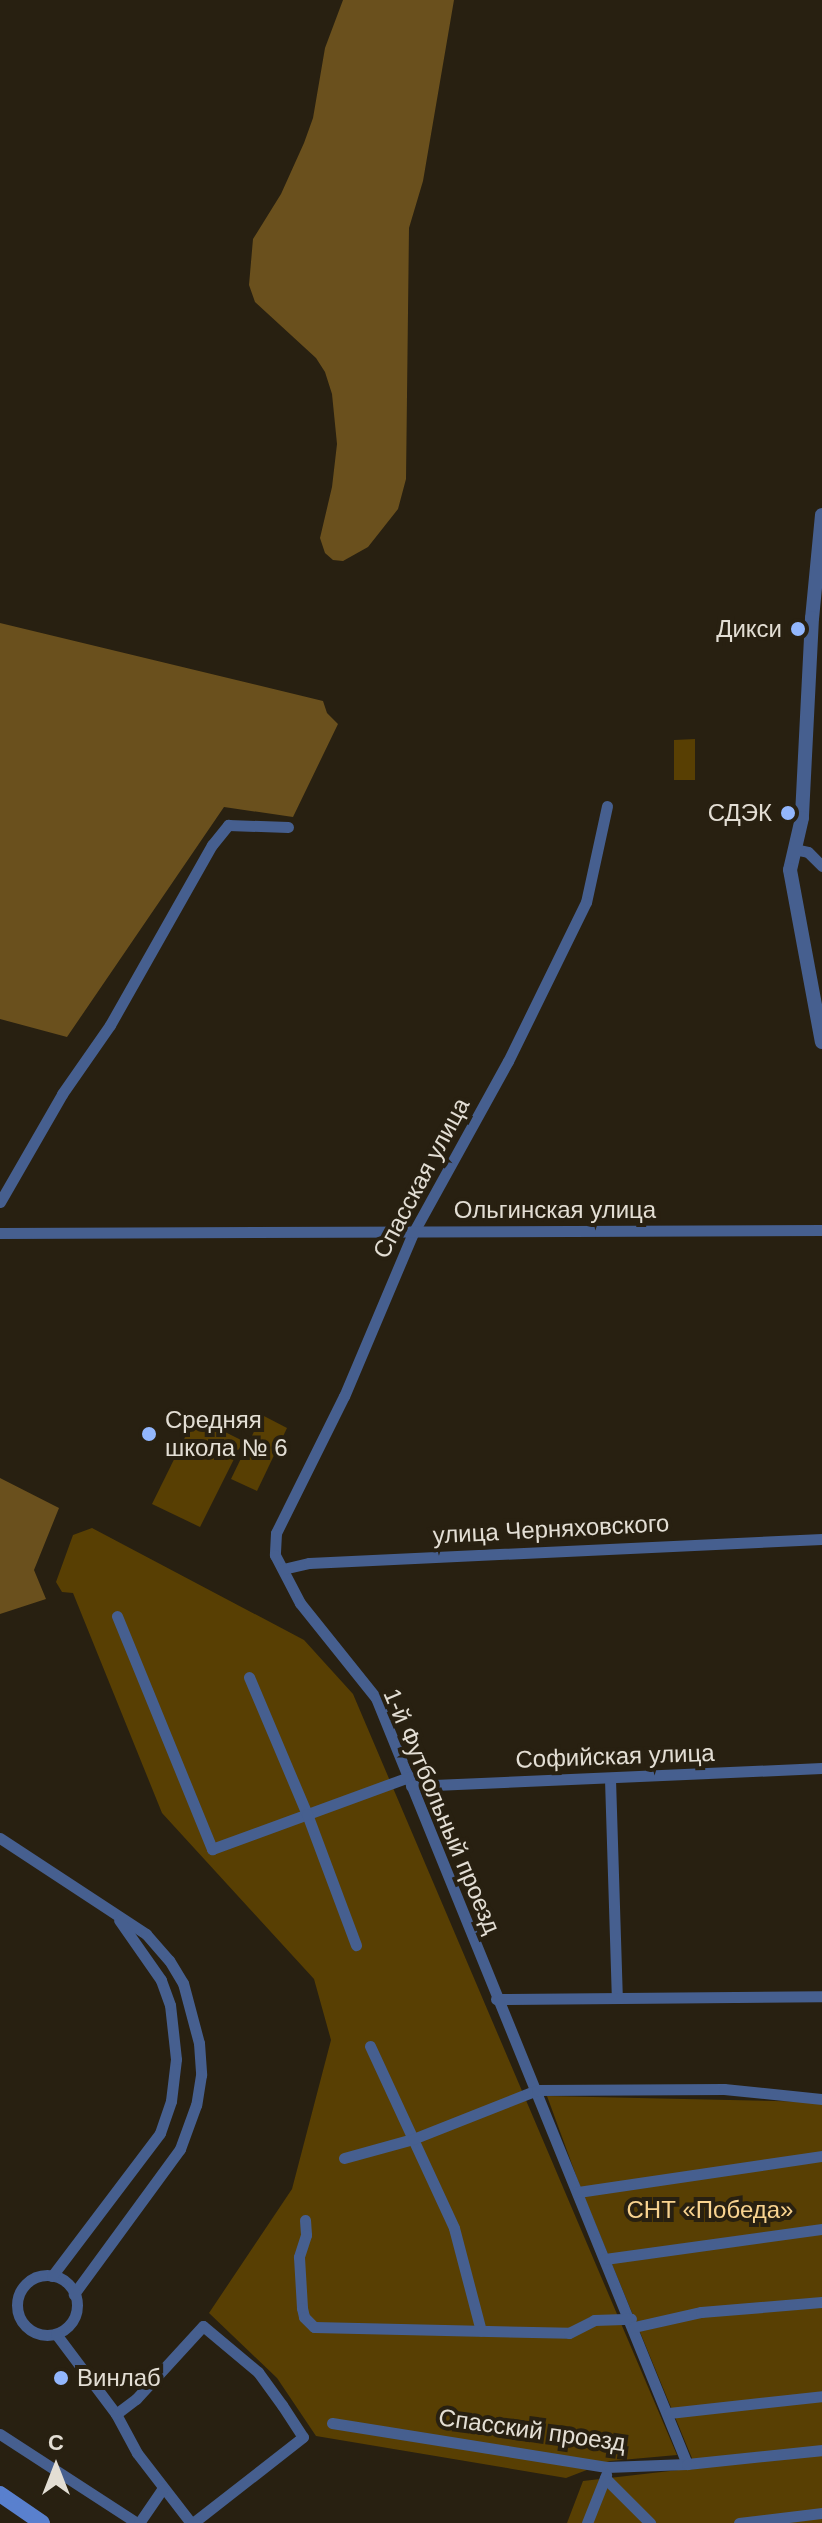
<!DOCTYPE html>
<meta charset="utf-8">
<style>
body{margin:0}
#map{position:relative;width:822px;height:2523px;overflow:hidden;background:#282011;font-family:Arial,sans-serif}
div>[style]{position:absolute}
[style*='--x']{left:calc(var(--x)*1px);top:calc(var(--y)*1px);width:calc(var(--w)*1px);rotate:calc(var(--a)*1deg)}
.green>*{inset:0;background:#583f03}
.forest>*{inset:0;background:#6a501d}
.minor>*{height:11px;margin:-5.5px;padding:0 5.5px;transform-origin:5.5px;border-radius:5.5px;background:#465f8f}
.minor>.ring{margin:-5.5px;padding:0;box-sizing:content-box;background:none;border:11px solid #465f8f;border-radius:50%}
.tertiary>*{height:14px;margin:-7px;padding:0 7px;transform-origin:7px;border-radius:7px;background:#465f8f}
.secondary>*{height:16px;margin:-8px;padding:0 8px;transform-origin:8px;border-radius:8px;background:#5980ce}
.dots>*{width:22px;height:22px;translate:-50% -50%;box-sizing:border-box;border:4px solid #282011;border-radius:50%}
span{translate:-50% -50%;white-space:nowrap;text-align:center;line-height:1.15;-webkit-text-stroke:8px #282011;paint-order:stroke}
.poi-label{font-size:24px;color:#e3ded4}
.right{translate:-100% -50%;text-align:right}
.left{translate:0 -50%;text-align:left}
.street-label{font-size:24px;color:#e3ded4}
.park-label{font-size:24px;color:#f8d390}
.north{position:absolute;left:16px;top:2427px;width:80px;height:80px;-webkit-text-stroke:6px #282011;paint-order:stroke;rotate:0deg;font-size:22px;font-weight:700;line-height:32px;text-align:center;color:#e3ded4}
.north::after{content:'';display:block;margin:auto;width:28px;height:36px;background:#e3ded4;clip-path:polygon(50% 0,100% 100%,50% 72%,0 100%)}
</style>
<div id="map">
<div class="green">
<i style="clip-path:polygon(695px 739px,695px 780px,674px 780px,674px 740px)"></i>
<i style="clip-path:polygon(262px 1415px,287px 1428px,257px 1491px,231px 1479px)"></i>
<i style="clip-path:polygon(195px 1417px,243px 1441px,200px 1527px,152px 1504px)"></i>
<i style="clip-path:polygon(92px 1528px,304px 1640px,353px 1694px,677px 2455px,610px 2461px,566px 2478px,316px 2436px,277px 2378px,209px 2313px,292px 2189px,331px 2040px,314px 1979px,162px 1813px,73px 1593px,62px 1592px,56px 1582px,73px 1535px)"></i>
<i style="clip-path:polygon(547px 2096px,822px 2102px,822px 2523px,567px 2523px,583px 2481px,696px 2468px,581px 2189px)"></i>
</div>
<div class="forest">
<i style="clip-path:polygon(343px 0,454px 0,423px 181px,409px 228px,406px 479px,398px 509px,368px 547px,343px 561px,333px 560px,325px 553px,320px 538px,332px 487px,337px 444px,332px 394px,325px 372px,316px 358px,255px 302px,249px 285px,253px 239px,281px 194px,304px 143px,313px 118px,325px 48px)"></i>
<i style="clip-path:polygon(0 623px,323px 701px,327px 713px,338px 724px,293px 817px,224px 807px,67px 1037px,0 1019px)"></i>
<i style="clip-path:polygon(0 1478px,59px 1508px,34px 1570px,46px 1599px,0 1614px)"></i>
</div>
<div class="minor">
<i style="--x:607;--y:806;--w:98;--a:102.3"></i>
<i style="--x:586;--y:902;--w:177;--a:116.1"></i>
<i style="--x:508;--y:1061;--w:196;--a:118.9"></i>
<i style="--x:413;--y:1233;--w:177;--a:112.9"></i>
<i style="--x:344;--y:1396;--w:153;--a:116.4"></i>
<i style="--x:276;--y:1533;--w:22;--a:93"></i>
<i style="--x:275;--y:1555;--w:54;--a:62.5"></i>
<i style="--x:300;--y:1603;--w:122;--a:51.3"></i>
<i style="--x:376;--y:1698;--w:827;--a:67.9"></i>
<i style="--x:794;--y:849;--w:14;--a:12"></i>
<i style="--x:808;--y:852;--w:20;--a:45"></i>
<i style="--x:0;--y:1202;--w:125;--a:-60.1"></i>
<i style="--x:62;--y:1094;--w:84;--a:-55.2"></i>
<i style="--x:110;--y:1025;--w:207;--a:-60.5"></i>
<i style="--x:212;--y:845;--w:26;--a:-51"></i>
<i style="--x:228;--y:825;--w:60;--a:1.9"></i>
<i style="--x:0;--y:1233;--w:822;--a:-0.21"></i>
<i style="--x:283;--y:1569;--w:27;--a:-13"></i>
<i style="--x:309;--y:1563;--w:514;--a:-2.68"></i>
<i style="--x:117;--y:1616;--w:252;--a:67.8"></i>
<i style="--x:212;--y:1849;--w:210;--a:-20.1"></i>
<i style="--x:249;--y:1677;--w:149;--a:67.1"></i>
<i style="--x:307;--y:1814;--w:140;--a:69.5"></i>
<i style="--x:610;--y:1779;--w:219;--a:88.2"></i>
<i style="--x:411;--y:1786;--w:411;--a:-2.5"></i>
<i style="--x:0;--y:1838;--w:175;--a:33.3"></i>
<i style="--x:146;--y:1934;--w:35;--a:49"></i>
<i style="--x:169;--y:1960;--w:27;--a:59"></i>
<i style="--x:183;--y:1983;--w:62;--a:75.1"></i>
<i style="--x:199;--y:2043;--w:32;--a:86"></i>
<i style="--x:201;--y:2075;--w:30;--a:99"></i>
<i style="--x:196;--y:2105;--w:47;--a:110"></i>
<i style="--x:180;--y:2149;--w:180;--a:126.2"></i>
<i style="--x:496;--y:1999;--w:326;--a:-0.5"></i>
<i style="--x:370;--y:2046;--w:200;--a:65.2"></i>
<i style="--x:454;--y:2228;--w:106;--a:75.3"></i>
<i style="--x:344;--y:2158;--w:72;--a:-15.4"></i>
<i style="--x:413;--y:2139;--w:133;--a:-21.6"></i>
<i style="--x:537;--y:2090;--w:187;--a:-0.3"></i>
<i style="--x:724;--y:2089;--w:99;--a:5.8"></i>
<i style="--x:578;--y:2192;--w:247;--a:-8.4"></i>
<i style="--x:305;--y:2220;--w:15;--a:86"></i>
<i style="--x:306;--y:2235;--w:23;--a:108"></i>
<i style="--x:299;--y:2257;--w:51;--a:86.6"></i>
<i style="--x:302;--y:2308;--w:9;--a:77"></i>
<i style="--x:304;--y:2317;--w:14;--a:45"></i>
<i style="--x:314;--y:2327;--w:255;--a:1.3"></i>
<i style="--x:569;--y:2333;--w:28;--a:-27"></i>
<i style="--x:594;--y:2320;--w:37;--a:-2"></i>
<i style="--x:605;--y:2259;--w:219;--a:-7.9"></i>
<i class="ring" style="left:17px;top:2275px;width:49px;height:49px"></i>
<i style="--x:52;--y:2276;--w:179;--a:-52.9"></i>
<i style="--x:160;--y:2133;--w:34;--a:-71"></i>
<i style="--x:171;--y:2101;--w:42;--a:-83.2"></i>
<i style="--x:176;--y:2059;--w:54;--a:-96.3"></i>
<i style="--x:170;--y:2005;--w:27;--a:-110"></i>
<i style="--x:161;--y:1980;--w:73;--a:-125"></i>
<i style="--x:634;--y:2327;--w:69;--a:-12.6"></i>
<i style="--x:701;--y:2312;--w:121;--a:-4.7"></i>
<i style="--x:56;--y:2334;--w:100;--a:53.1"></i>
<i style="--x:116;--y:2414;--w:44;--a:61.7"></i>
<i style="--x:137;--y:2453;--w:88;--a:52.4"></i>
<i style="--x:669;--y:2413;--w:154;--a:-6.3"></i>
<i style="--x:116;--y:2414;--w:25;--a:-37"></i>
<i style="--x:136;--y:2399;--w:99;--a:-47.5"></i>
<i style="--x:203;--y:2326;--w:72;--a:39.9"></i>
<i style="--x:258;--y:2372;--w:41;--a:54"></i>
<i style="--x:282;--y:2405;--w:38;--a:57"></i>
<i style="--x:303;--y:2437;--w:140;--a:142"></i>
<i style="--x:332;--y:2423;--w:278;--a:9.1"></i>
<i style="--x:607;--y:2467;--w:80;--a:-2.1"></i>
<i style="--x:687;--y:2464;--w:136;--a:-5.9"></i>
<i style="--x:0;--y:2434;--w:163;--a:33"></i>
<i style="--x:605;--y:2478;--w:64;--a:45"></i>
<i style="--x:139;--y:2523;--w:42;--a:-55.6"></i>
<i style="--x:587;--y:2523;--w:52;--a:-68.4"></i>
<i style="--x:739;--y:2523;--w:84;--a:-6.9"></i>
</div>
<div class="tertiary">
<i style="--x:822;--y:515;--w:103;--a:95.5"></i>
<i style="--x:812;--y:618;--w:200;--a:92.9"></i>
<i style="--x:802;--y:818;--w:53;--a:103"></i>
<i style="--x:790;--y:870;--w:175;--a:79.5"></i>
</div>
<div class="secondary">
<i style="--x:0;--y:2494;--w:51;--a:34.6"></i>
</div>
<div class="dots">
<i style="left:798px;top:629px;background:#93b7fd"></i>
<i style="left:788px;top:813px;background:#93b7fd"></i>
<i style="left:149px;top:1434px;background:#93b7fd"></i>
<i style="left:61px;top:2378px;background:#93b7fd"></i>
</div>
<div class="poi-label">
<span class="right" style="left:782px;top:629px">Дикси</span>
<span class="right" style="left:772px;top:813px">СДЭК</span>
<span class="left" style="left:165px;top:1434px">Средняя<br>школа № 6</span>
<span class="left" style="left:77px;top:2378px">Винлаб</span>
</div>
<div class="street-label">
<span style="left:421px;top:1178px;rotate:-62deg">Спасская улица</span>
<span style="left:555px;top:1210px">Ольгинская улица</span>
<span style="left:551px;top:1529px;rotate:-3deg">улица Черняховского</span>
<span style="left:615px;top:1756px;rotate:-2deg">Софийская улица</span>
<span style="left:442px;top:1811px;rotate:67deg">1-й Футбольный проезд</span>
<span style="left:532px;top:2430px;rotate:8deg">Спасский проезд</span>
</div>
<div class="park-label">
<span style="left:710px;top:2210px">СНТ «Победа»</span>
</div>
<div class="north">С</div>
</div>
